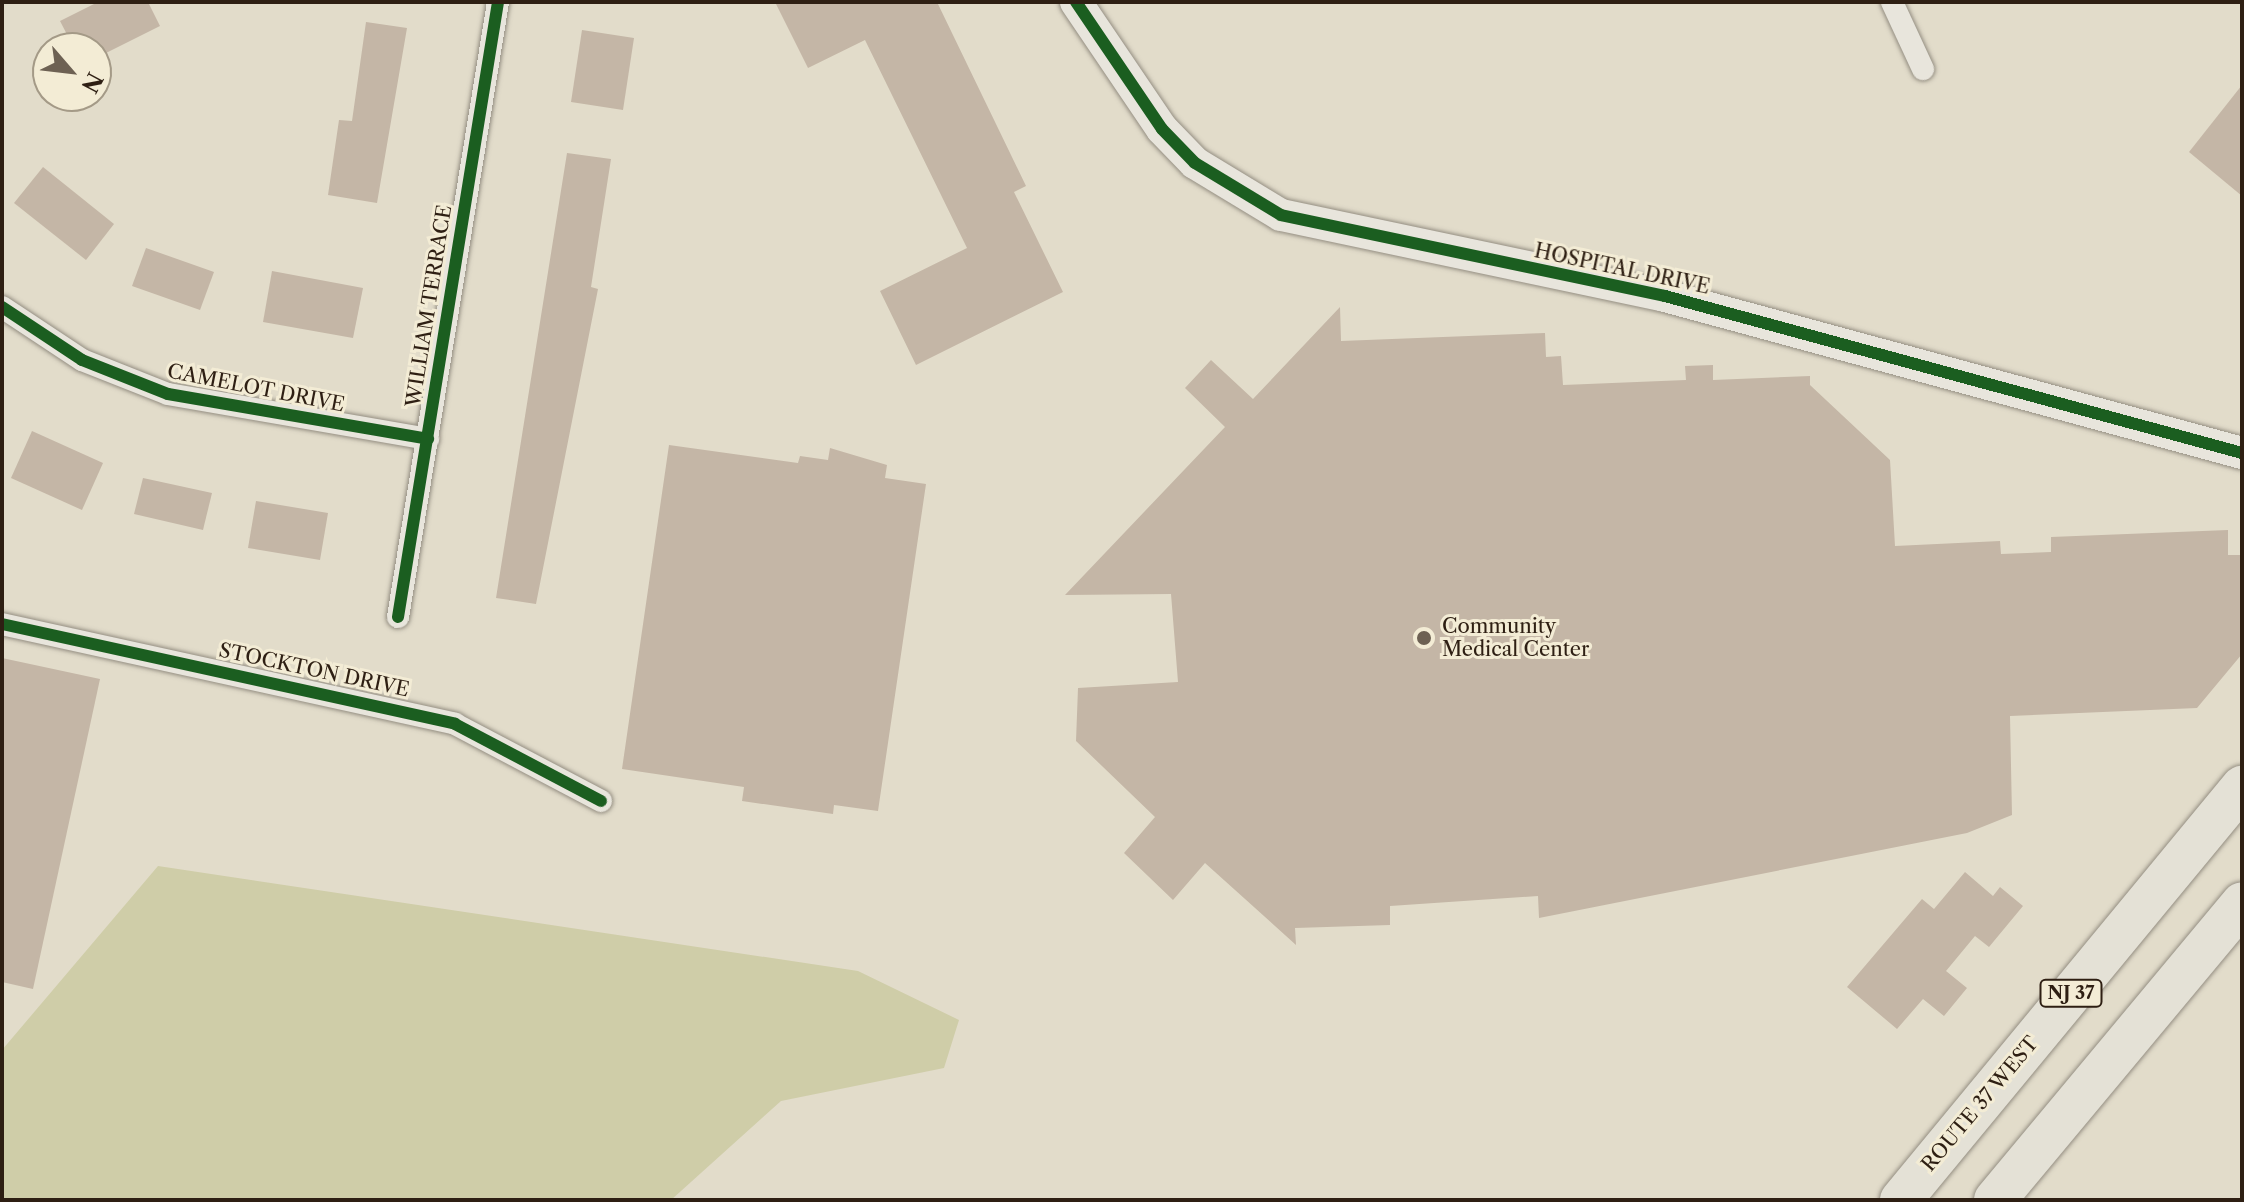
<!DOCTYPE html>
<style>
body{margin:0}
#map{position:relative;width:2244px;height:1202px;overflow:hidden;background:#e2dcca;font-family:"Libre Caslon Text",serif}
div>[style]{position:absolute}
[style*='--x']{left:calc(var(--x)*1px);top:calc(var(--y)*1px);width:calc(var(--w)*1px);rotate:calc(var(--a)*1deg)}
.green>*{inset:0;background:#cfcda8}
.building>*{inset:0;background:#c4b6a6}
.roads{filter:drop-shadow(0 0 2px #948e82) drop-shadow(0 0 2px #948e82)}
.street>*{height:22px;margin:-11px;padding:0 11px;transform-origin:11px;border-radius:11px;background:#e8e5dc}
.secondary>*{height:32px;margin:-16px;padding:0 16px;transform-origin:16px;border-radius:16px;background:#e8e5dc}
.highway>*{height:42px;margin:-21px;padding:0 21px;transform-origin:21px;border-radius:21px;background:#e4e1d6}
.cycleway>*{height:12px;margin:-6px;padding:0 6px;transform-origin:6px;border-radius:6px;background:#1b5e20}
.dots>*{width:22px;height:22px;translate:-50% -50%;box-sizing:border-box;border:4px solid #f3ecd5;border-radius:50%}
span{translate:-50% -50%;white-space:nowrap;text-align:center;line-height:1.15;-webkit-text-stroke:6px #f3ecd5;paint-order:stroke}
.shield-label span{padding:2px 6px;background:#f3ecd5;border:2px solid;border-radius:6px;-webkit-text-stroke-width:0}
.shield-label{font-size:18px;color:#2e1f13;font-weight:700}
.street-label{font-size:20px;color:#2e1f13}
.poi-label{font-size:20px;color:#2e1f13}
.left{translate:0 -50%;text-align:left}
.frame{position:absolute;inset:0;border:4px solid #2e1f13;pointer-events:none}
.north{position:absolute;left:32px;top:32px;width:80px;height:80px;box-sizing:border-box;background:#f3ecd5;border:2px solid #a49a87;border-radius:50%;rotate:118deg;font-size:22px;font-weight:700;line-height:32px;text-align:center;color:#2e1f13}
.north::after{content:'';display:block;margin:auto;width:28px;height:36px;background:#6d6153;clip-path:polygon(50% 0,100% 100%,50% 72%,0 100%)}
</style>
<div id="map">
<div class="green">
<i style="clip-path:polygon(158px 866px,858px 971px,959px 1020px,944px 1068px,781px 1101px,671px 1200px,2px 1200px,2px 1050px)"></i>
</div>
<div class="building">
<i style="clip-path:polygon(98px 2px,148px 2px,160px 26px,96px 58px,96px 48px,74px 48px,60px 21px)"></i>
<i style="clip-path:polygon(775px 2px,937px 2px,1026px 186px,1014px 192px,1063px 292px,916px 365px,880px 291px,967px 248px,865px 40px,808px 68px)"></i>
<i style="clip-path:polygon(366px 22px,407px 28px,377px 203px,328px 195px,339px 120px,352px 121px)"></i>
<i style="clip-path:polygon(582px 30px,634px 38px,623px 110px,571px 102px)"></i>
<i style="clip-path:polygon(2242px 85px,2242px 196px,2189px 152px)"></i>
<i style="clip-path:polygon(567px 153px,611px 159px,591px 287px,598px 289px,536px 604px,496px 598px)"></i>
<i style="clip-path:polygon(43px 167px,114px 224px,86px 260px,14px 203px)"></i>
<i style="clip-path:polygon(146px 248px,214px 272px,200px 310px,132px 286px)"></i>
<i style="clip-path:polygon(272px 271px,363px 288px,353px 338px,263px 322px)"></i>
<i style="clip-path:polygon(1340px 307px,1341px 341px,1545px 333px,1546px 357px,1561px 356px,1563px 385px,1686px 380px,1685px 366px,1713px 365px,1713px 380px,1810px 376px,1810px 385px,1890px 460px,1895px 546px,2000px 541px,2001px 554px,2051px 552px,2051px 537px,2228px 530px,2228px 555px,2242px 555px,2242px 654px,2197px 708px,2010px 716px,2012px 815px,1967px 833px,1539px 918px,1538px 896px,1390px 906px,1390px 925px,1295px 928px,1296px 945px,1205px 863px,1173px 900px,1124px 853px,1155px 817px,1076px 741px,1078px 688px,1178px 682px,1171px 594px,1065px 595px,1225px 427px,1185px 388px,1211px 360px,1253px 399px)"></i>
<i style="clip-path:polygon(32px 431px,103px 463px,82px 510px,11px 478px)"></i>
<i style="clip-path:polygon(669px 445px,798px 463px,800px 456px,828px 460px,830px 448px,887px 465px,885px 478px,926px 484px,878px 811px,834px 805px,833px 814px,742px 801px,744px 787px,622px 769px)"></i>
<i style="clip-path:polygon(143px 478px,212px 493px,203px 530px,134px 514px)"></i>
<i style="clip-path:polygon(256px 501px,328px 513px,320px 560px,248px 548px)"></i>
<i style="clip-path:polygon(2px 658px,100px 679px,33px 989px,2px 982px)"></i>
<i style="clip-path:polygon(1965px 872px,1993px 896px,2000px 887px,2023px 906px,1989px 947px,1975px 936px,1946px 971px,1967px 988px,1944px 1016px,1923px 999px,1897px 1029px,1847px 987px,1922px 899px,1934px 909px)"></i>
</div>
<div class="roads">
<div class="street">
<i style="--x:1892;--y:2;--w:74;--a:65.2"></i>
<i style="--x:2;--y:307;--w:96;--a:33.5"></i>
<i style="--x:82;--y:360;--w:92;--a:21.6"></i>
<i style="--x:168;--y:394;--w:264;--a:9.8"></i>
<i style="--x:398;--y:617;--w:623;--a:-80.76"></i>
<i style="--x:2;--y:624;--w:464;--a:12.4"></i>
<i style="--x:455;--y:724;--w:165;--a:27.8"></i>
</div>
<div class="secondary">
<i style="--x:1076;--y:2;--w:153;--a:55.9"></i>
<i style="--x:1162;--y:129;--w:47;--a:45.9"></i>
<i style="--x:1195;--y:163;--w:100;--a:31.2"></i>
<i style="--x:1281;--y:215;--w:392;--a:11.9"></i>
<i style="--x:1665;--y:296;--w:598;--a:15.22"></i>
</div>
<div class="highway">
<i style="--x:1901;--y:1200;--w:536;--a:-50.45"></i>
<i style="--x:1995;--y:1200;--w:386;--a:-50.2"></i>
</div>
</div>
<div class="cycleway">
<i style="--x:1076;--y:2;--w:153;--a:55.9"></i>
<i style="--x:1162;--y:129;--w:47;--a:45.9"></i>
<i style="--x:1195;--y:163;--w:100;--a:31.2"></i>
<i style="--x:1281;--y:215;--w:392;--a:11.9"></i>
<i style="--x:1665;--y:296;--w:598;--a:15.22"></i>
<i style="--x:2;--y:307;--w:96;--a:33.5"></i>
<i style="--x:82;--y:360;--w:92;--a:21.6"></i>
<i style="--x:168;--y:394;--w:264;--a:9.8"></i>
<i style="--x:398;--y:617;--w:623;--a:-80.76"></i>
<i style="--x:2;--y:624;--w:464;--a:12.4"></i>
<i style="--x:455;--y:724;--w:165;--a:27.8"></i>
</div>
<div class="dots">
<i style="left:1424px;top:638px;background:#6d6153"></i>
</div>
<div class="shield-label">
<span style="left:2071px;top:993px">NJ 37</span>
</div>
<div class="street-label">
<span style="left:1622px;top:269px;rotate:12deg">HOSPITAL DRIVE</span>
<span style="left:429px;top:306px;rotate:-81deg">WILLIAM TERRACE</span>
<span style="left:256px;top:388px;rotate:11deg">CAMELOT DRIVE</span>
<span style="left:314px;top:670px;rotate:12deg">STOCKTON DRIVE</span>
<span style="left:1980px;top:1104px;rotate:-50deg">ROUTE 37 WEST</span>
</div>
<div class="poi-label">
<span class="left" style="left:1442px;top:638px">Community<br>Medical Center</span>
</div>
<div class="frame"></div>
<div class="north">N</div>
</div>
